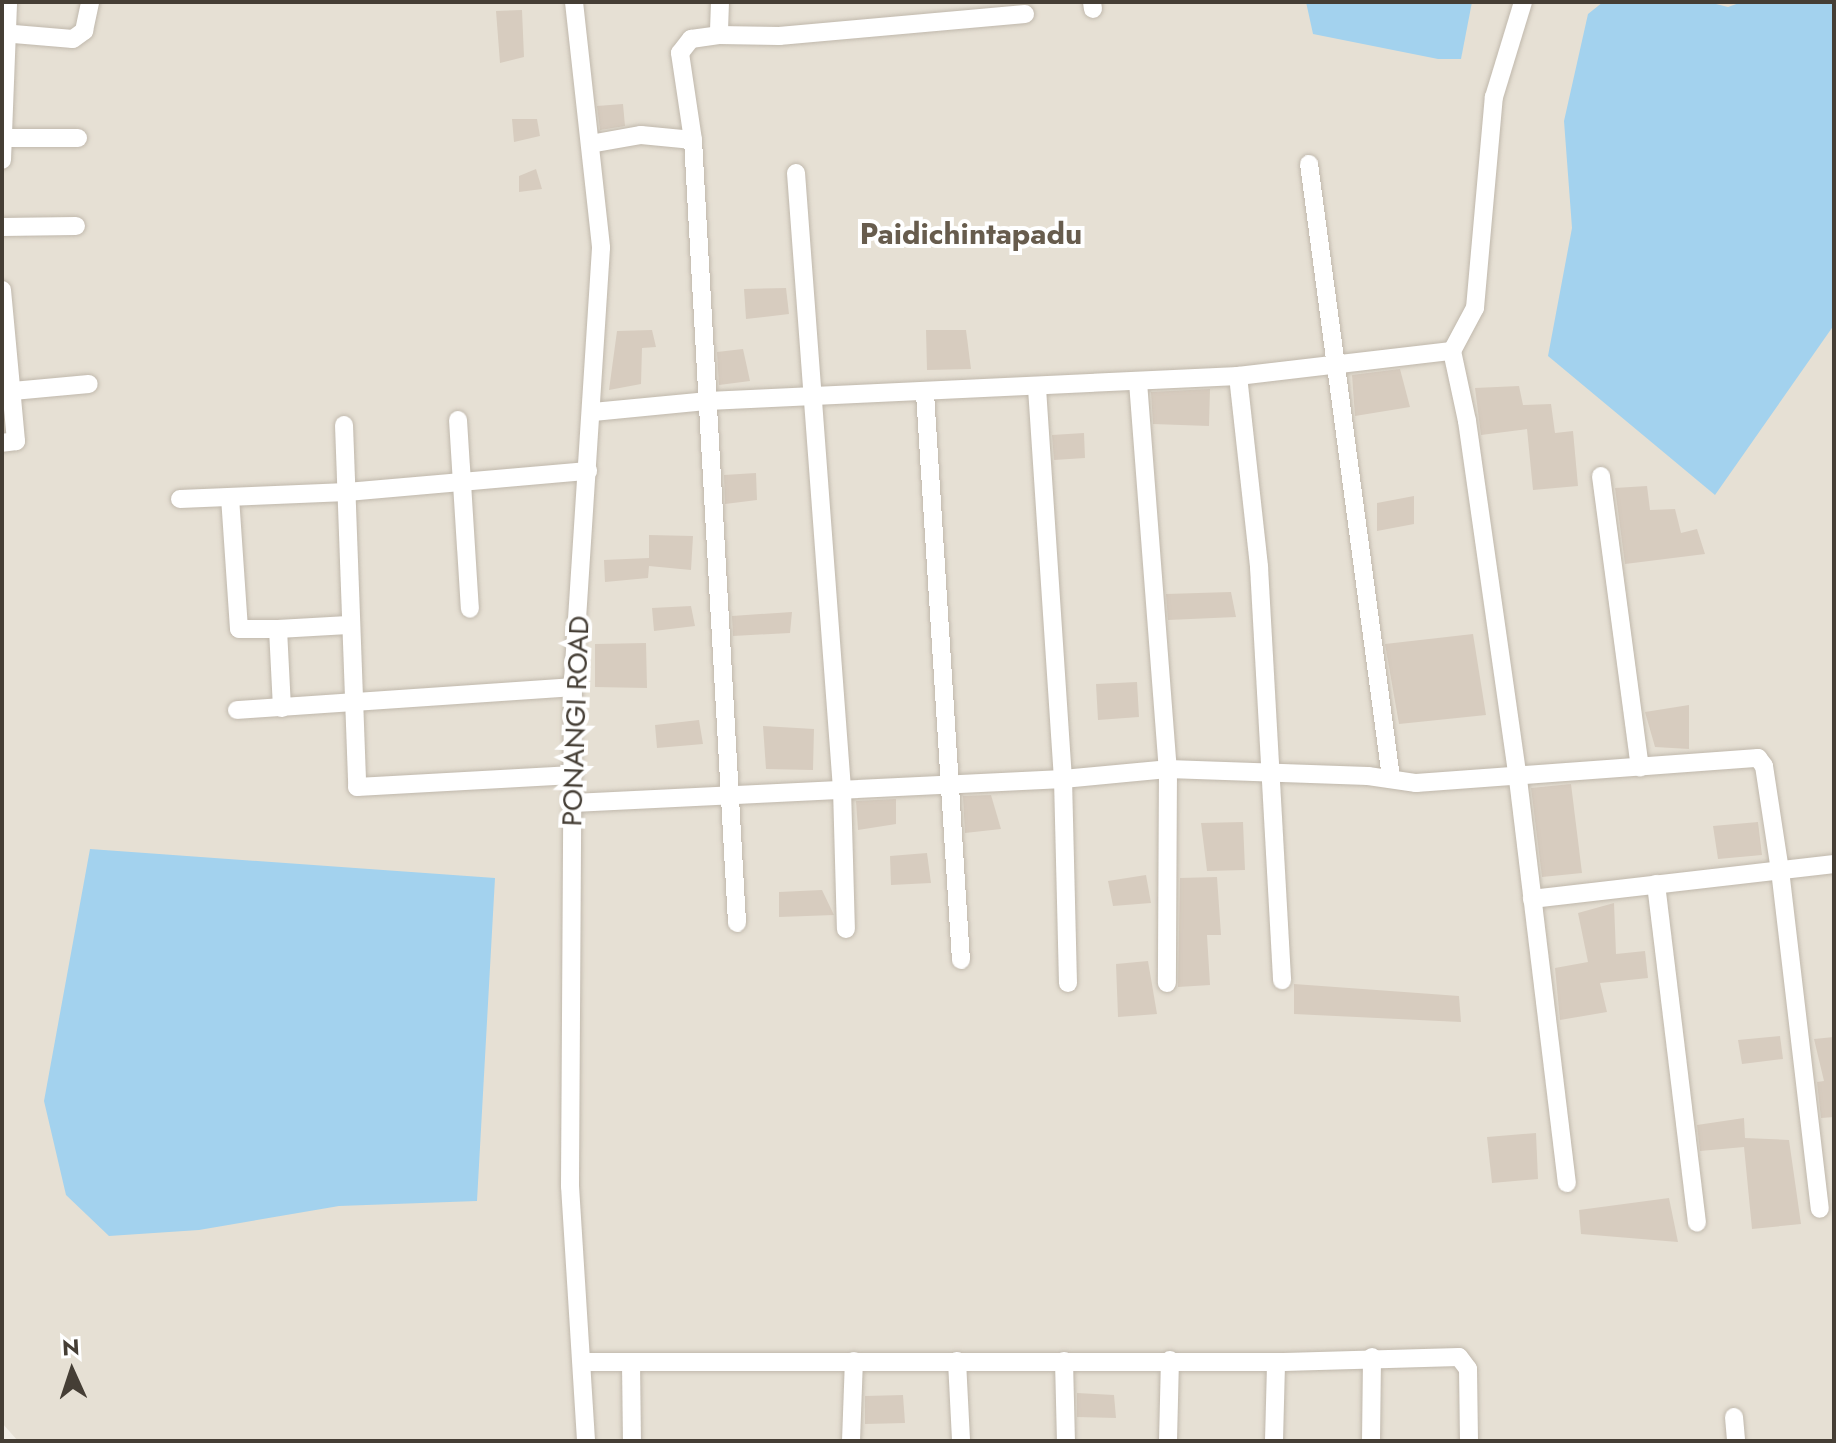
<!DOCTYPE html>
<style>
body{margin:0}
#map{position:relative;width:1836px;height:1443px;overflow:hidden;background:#f2eee6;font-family:Jost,sans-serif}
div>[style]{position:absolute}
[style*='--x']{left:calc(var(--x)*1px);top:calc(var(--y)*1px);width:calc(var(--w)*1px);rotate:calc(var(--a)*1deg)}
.residential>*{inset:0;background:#e6e0d4}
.water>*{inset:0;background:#a3d2ee}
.building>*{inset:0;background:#d7ccbf}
.roads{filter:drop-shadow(0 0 2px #c0b8ac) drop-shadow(0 0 2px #c0b8ac)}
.minor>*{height:18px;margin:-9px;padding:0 9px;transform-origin:9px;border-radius:9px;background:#fff}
span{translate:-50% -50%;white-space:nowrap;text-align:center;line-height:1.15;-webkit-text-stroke:8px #fff;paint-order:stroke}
.street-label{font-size:28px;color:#453e35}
.neighbourhood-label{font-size:30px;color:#675c4d;font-weight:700}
.frame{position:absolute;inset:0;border:4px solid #453e35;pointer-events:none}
.north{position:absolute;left:32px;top:1331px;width:80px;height:80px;-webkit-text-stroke:6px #fff;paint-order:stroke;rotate:357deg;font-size:22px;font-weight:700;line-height:32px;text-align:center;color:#453e35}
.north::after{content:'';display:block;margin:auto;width:28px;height:36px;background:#453e35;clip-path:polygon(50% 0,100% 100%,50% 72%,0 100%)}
</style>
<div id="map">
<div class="residential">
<i style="clip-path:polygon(2px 2px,1834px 2px,1834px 1441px,18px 1441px,2px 1423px)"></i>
</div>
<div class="water">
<i style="clip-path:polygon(1306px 2px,1472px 2px,1461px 59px,1438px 59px,1313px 34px)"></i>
<i style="clip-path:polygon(1603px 2px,1708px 2px,1728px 7px,1742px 2px,1834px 2px,1834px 325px,1715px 495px,1548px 356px,1572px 228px,1564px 121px,1588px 14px)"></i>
<i style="clip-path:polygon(90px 849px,495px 878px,477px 1201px,339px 1206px,199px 1230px,109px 1236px,66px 1195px,44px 1101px)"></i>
</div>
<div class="building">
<i style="clip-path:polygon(522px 10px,524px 57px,500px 63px,496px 11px)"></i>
<i style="clip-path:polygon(623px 104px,625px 126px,600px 130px,597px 106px)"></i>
<i style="clip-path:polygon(512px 119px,537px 119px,540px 136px,514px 142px)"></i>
<i style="clip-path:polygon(536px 169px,542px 189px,519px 192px,519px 176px)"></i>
<i style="clip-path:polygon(786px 288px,789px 314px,746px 319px,744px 289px)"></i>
<i style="clip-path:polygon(652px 330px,656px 347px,642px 348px,641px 384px,609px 390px,617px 331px)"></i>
<i style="clip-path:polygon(926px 330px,966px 330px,971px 369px,927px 370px)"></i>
<i style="clip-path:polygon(743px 349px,750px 381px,719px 385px,717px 352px)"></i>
<i style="clip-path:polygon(1400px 369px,1410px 407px,1355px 416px,1352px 375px)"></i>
<i style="clip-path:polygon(1519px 386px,1523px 405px,1551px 404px,1555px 433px,1573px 431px,1578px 486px,1533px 490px,1527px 429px,1481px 435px,1475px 388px)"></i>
<i style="clip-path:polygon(1210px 389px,1209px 426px,1153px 424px,1151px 392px)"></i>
<i style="clip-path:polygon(1084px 433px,1085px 458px,1054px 460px,1052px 435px)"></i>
<i style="clip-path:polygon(756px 473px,757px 500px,725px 504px,724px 475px)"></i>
<i style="clip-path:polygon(1647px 486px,1650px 510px,1675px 509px,1681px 533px,1697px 529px,1705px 554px,1625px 564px,1615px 488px)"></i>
<i style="clip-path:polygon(1414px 496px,1414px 524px,1377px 531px,1377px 503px)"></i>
<i style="clip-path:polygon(649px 535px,693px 536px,691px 570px,649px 566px,648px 578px,605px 582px,604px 560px,649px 558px)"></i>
<i style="clip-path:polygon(1231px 592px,1236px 617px,1168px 620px,1166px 594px)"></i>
<i style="clip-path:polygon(691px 606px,695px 626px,654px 631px,652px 608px)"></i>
<i style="clip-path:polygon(792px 612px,790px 633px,733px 636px,732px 616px)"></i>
<i style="clip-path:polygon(1473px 634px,1486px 715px,1399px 724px,1385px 644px)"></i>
<i style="clip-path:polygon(646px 643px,647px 688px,595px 687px,595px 644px)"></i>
<i style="clip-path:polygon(1137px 682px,1139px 717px,1098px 720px,1096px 684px)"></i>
<i style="clip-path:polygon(1689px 705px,1689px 749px,1655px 747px,1645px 712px)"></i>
<i style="clip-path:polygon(699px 720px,703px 744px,657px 748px,655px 725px)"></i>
<i style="clip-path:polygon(763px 726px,814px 729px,813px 770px,766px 769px)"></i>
<i style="clip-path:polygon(1571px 784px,1582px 873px,1542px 877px,1531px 788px)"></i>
<i style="clip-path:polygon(991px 795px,1001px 829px,965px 833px,963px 796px)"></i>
<i style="clip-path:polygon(896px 799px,896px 824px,858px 830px,856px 801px)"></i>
<i style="clip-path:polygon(1243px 822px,1245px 870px,1207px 871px,1201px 823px)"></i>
<i style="clip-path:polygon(1758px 822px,1762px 855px,1718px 859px,1713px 826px)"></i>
<i style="clip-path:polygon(927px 853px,931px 883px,891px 885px,890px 856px)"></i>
<i style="clip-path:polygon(1146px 875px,1151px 903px,1113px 906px,1108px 881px)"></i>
<i style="clip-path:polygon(1217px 877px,1221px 935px,1207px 935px,1210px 985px,1178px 987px,1180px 878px)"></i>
<i style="clip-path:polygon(822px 890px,834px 915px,779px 917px,779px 892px)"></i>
<i style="clip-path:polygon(1614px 903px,1616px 954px,1645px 951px,1648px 978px,1600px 983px,1607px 1012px,1560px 1020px,1555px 968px,1588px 962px,1578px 913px)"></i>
<i style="clip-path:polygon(1148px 961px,1157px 1014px,1118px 1017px,1116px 964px)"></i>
<i style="clip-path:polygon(1294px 984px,1459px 996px,1461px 1022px,1294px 1014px)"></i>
<i style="clip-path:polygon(1780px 1036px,1783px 1059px,1742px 1064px,1738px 1040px)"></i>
<i style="clip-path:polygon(1834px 1037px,1834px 1117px,1821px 1118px,1817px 1082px,1824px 1081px,1814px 1039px)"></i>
<i style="clip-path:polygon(1744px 1118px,1745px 1138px,1789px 1140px,1801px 1224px,1752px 1229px,1744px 1147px,1700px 1151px,1697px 1125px)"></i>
<i style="clip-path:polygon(1536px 1133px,1538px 1179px,1492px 1183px,1487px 1137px)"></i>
<i style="clip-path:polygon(1669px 1198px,1678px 1242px,1581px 1234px,1579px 1210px)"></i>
<i style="clip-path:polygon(1077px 1393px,1114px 1395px,1116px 1418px,1077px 1417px)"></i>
<i style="clip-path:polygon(903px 1395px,905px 1423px,865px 1424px,865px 1396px)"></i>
</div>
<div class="roads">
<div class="minor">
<i style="--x:574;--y:2;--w:247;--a:83.7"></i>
<i style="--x:601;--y:248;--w:431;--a:93.7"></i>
<i style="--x:573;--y:678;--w:508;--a:90.34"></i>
<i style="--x:570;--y:1186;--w:256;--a:86.4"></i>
<i style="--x:720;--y:2;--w:33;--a:92"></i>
<i style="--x:719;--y:35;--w:60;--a:1"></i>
<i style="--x:779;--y:36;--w:247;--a:-5.1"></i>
<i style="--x:1092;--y:2;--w:7;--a:82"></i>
<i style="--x:2;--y:33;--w:71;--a:4.8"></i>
<i style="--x:73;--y:39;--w:14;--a:-36"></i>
<i style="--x:84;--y:31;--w:30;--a:-78"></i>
<i style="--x:2;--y:138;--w:76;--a:0"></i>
<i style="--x:693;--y:140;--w:784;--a:86.78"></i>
<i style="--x:590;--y:144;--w:52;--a:-10"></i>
<i style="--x:641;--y:135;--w:52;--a:5.5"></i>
<i style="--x:693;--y:140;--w:88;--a:-98.5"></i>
<i style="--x:680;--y:53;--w:18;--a:-52"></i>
<i style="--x:691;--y:39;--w:28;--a:-8"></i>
<i style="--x:2;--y:160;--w:158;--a:-87.8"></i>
<i style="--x:1309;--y:164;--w:619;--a:82.39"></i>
<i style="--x:796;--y:173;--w:618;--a:85.73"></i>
<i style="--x:842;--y:789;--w:140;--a:88.4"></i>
<i style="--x:2;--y:227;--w:74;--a:-0.8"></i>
<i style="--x:2;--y:290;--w:152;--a:84.7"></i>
<i style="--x:16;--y:441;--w:14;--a:172"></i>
<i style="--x:1452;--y:351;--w:49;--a:-61.9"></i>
<i style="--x:1475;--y:308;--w:212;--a:-84.9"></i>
<i style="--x:1494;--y:97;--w:99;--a:-73"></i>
<i style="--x:1238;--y:376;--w:192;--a:83.7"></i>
<i style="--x:1259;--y:567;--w:414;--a:86.8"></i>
<i style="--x:1138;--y:382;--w:388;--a:85.6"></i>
<i style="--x:1168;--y:769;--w:214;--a:90.3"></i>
<i style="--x:1037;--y:388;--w:392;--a:86.2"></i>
<i style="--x:1063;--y:779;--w:204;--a:88.6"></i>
<i style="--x:2;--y:392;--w:87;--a:-5.3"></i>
<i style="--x:925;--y:393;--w:568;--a:86.37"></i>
<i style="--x:593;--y:412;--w:116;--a:-5.5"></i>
<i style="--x:708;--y:401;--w:531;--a:-2.7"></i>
<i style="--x:1238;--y:376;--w:215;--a:-6.7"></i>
<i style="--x:1452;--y:351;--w:72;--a:77.9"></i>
<i style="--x:1467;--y:421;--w:362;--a:81.9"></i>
<i style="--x:1518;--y:779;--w:407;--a:83.1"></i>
<i style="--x:458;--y:420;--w:189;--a:86.4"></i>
<i style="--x:344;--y:425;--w:362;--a:87.9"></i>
<i style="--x:357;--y:787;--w:216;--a:-3.2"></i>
<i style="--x:1601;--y:476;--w:294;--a:82.4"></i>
<i style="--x:230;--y:497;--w:132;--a:86.1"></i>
<i style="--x:239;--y:629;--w:39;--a:0"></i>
<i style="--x:180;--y:499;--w:167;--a:-2.4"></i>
<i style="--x:347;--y:492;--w:242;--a:-5"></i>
<i style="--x:282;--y:708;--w:79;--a:-92.9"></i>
<i style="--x:278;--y:629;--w:70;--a:-3.3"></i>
<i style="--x:237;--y:710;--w:337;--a:-3.9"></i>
<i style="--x:573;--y:803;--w:491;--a:-2.8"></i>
<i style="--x:1063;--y:779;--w:105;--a:-5.4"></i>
<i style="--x:1168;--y:769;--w:200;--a:2"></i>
<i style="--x:1368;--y:776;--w:49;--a:8.3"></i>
<i style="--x:1416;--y:783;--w:343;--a:-4.2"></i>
<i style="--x:1758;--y:758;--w:10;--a:53"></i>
<i style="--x:1764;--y:766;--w:105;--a:81.3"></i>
<i style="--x:1780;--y:870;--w:341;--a:83.3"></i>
<i style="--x:1656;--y:884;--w:341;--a:83.1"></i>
<i style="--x:1532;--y:899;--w:304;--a:-6.6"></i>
<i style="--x:957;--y:1361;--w:80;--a:87.1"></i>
<i style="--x:1064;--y:1361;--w:80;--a:88.6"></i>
<i style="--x:582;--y:1362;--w:702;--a:0"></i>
<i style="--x:1284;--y:1362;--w:175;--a:-1.6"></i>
<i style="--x:1459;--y:1357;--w:15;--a:53"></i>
<i style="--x:1468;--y:1369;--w:72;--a:89.2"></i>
<i style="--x:631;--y:1362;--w:79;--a:89.3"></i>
<i style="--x:1734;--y:1417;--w:24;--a:85"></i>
<i style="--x:851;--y:1441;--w:80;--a:-87.9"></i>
<i style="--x:1168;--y:1441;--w:81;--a:-88.6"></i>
<i style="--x:1274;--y:1441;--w:79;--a:-88.5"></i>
<i style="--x:1371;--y:1441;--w:84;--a:-89.3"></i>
</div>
</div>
<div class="street-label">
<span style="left:576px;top:721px;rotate:-88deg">PONANGI ROAD</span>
</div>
<div class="neighbourhood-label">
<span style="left:971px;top:234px">Paidichintapadu</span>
</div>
<div class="frame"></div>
<div class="north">N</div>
</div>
